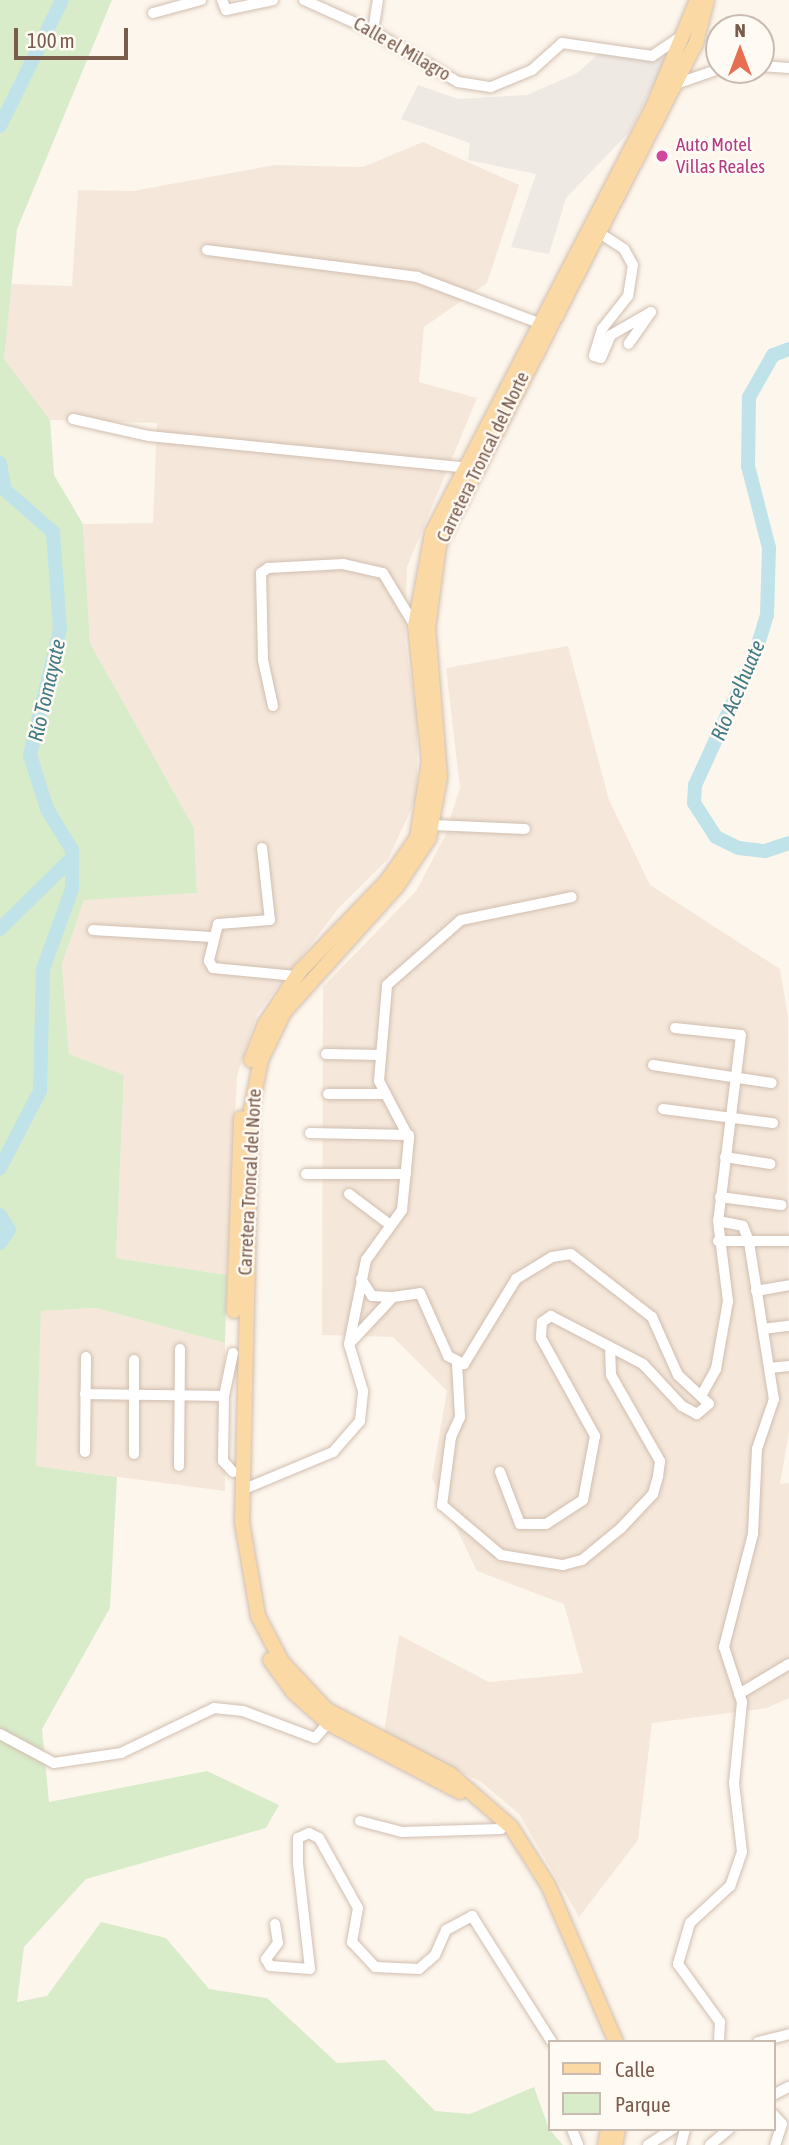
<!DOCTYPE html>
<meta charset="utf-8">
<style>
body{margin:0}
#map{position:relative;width:789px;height:2145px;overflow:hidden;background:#fdf6ec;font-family:"Asap Condensed",sans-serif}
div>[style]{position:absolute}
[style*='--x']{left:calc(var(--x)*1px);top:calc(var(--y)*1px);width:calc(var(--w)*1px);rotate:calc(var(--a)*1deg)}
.residential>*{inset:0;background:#f5e8da}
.industrial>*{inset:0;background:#efe9e4}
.green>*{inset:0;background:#d8ecc9}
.river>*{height:14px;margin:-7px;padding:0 7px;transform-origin:7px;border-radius:7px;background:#bfe3e8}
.roads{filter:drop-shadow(0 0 2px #d1beb0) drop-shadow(0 0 2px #d1beb0)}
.minor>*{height:10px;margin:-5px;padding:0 5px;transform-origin:5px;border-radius:5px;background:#fff}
.major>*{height:14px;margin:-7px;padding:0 7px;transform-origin:7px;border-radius:7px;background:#fbd9a5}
.dots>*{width:19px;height:19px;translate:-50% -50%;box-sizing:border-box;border:4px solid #fffaf3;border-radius:50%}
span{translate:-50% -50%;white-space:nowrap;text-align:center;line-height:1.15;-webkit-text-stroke:5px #fffaf3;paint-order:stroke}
.street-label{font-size:19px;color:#7a5c4d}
.hotel-label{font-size:19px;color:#b23c85}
.left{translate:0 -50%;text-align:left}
.water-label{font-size:21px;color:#437c86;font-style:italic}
.legend{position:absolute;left:548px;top:2040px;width:228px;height:91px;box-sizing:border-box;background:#fffaf3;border:2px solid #cabbb1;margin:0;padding:9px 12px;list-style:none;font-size:21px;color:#7a5c4d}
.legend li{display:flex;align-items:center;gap:14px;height:35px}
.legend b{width:35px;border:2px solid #cabbb1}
.north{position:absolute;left:705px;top:14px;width:70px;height:70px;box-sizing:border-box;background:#fffaf3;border:2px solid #cabbb1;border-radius:50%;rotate:0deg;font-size:19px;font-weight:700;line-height:28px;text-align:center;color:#7a5c4d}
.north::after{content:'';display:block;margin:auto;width:24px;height:32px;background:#e76f51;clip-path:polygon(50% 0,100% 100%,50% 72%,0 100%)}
.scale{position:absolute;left:14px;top:28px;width:114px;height:32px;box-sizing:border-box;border:4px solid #7a5c4d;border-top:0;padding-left:9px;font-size:21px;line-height:24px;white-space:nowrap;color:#7a5c4d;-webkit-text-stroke:5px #fffaf3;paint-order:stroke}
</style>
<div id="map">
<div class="residential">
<i style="clip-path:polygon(423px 142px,519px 185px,487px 283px,424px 327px,419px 382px,477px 398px,407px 567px,405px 642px,417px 714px,417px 797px,388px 859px,338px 909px,257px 1014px,237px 1076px,227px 1275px,116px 1258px,124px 1076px,69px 1054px,62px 964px,84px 899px,197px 893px,194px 828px,90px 643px,83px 524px,153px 523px,157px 423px,50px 420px,4px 360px,10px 284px,72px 286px,78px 190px,133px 191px,275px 165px,363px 167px)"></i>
<i style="clip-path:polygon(568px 646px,609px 800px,650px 885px,780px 969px,788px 1017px,789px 1432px,780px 1484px,789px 1483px,789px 1698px,767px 1708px,652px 1723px,638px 1840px,579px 1917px,519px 1814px,481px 1782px,384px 1733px,399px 1635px,489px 1682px,583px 1673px,564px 1604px,477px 1571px,432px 1478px,447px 1391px,393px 1337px,322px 1335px,323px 987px,416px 891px,444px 838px,460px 788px,446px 668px)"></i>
<i style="clip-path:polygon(96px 1308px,225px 1343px,225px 1491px,35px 1466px,41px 1311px)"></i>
</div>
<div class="industrial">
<i style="clip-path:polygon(603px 50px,666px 59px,630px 131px,566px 198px,549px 254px,511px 247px,536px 174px,468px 160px,470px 143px,401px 119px,418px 85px,458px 99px,527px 95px,577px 73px)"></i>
</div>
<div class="green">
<i style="clip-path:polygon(0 0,112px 0,17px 229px,4px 359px,50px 420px,54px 475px,83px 524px,90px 643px,194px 828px,197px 893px,84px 900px,62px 964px,69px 1054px,124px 1075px,116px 1258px,227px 1275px,225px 1343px,96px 1308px,41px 1311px,36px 1466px,117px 1477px,110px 1608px,42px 1729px,49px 1802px,207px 1771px,279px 1805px,266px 1828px,86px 1879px,24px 1947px,17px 2002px,47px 1996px,101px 1922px,166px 1938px,209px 1989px,267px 1998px,337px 2063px,385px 2060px,435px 2111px,470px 2114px,534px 2087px,549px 2129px,563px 2145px,0 2145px)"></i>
</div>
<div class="river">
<i style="--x:0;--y:126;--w:140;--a:-63.8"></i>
<i style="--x:789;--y:349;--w:17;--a:159"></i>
<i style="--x:773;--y:355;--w:48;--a:119.7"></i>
<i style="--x:749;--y:397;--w:69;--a:90.8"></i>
<i style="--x:748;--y:466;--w:85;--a:75.6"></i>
<i style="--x:769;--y:548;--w:67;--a:91.7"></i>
<i style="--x:767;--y:615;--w:39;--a:107"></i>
<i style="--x:756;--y:652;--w:146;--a:114.6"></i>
<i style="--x:695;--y:785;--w:18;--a:93"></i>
<i style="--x:694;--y:803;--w:40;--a:57.1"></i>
<i style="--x:716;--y:837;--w:25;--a:26"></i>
<i style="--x:739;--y:848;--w:26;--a:7"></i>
<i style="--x:765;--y:851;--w:25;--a:-18"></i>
<i style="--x:0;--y:463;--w:27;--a:80"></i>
<i style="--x:5;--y:490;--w:64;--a:41.2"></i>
<i style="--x:53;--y:532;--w:97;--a:85.9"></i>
<i style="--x:60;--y:629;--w:130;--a:103.4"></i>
<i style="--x:30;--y:755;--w:57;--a:72.5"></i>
<i style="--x:47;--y:809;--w:48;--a:58.6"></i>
<i style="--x:72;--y:850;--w:39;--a:90"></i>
<i style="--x:72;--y:889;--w:85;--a:109.9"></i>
<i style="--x:43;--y:969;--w:122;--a:91.4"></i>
<i style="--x:40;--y:1091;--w:87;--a:117.5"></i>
<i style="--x:0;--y:929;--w:101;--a:-44.6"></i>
<i style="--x:0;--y:1215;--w:17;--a:59"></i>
<i style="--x:9;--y:1230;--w:16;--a:125"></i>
</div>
<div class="roads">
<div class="minor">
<i style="--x:222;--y:0;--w:11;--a:68"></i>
<i style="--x:226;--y:10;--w:48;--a:-12"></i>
<i style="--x:304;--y:0;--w:76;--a:24.2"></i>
<i style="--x:373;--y:31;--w:99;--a:31"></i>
<i style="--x:458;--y:82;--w:33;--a:9"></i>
<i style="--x:491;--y:87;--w:44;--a:-22.5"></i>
<i style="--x:532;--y:70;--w:40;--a:-42"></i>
<i style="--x:562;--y:43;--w:91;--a:8.2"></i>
<i style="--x:652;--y:56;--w:40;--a:-34"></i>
<i style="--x:153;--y:13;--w:50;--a:-15.2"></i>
<i style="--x:373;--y:31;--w:31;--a:-81"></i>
<i style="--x:761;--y:66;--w:28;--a:4"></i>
<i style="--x:676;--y:84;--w:46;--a:-19.2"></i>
<i style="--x:598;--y:232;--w:31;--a:33"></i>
<i style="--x:624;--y:249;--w:18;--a:61"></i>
<i style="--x:633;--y:265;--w:31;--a:99"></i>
<i style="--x:628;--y:296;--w:42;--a:128.2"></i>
<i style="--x:602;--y:329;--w:28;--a:107"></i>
<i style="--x:594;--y:356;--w:7;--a:16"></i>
<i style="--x:601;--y:358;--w:25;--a:-67"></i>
<i style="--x:611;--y:335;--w:46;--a:-29.9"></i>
<i style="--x:651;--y:312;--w:39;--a:125"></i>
<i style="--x:207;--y:250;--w:212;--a:7.3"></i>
<i style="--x:417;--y:277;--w:127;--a:20.7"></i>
<i style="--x:73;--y:419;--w:78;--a:12.6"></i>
<i style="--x:149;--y:436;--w:315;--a:5.7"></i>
<i style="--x:273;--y:706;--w:47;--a:-102.3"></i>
<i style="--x:263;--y:660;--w:87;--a:-91.3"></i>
<i style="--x:261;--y:573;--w:9;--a:-36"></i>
<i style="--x:268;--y:568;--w:75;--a:-3.1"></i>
<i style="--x:343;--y:564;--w:41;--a:12.7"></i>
<i style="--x:383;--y:573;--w:62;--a:58.9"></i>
<i style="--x:433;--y:825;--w:92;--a:2.5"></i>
<i style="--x:262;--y:848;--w:72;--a:83.7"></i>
<i style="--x:270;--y:920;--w:52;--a:175.6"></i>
<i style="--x:218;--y:924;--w:38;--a:104"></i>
<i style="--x:209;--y:961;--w:8;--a:60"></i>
<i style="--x:213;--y:968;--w:83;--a:5.5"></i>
<i style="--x:93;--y:930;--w:118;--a:3.4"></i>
<i style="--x:675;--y:1028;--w:66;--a:6.1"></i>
<i style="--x:741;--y:1035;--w:187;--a:97"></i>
<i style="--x:718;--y:1221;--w:81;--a:82.9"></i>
<i style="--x:728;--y:1301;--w:69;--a:100"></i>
<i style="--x:716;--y:1369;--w:31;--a:119"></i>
<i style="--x:326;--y:1054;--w:54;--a:1.1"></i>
<i style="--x:653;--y:1065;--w:120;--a:8.6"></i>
<i style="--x:328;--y:1094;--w:58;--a:0"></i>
<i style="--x:663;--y:1109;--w:111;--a:7.3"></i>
<i style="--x:310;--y:1133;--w:99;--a:1.2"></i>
<i style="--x:725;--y:1157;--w:46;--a:8.8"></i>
<i style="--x:306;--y:1174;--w:100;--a:0"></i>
<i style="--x:349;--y:1194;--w:50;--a:36.9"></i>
<i style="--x:720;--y:1197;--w:62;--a:7.5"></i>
<i style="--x:718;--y:1221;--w:25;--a:11"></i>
<i style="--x:743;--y:1226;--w:17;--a:69"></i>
<i style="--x:749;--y:1242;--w:159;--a:81"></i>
<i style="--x:774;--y:1399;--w:53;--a:108.8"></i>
<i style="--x:757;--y:1449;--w:85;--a:92.7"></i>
<i style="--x:753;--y:1534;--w:117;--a:104.4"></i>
<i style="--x:724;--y:1647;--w:58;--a:71.9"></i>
<i style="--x:742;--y:1702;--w:81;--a:95.6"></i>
<i style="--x:734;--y:1783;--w:69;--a:83.4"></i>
<i style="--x:742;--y:1852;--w:36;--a:109"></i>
<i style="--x:730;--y:1886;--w:54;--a:137.2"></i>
<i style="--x:690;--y:1923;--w:43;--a:106.3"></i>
<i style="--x:678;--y:1964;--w:72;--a:54.1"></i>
<i style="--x:720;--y:2022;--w:20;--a:93"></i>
<i style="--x:718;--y:1241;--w:71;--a:0"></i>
<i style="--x:361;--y:1279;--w:20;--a:57"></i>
<i style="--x:372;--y:1296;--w:19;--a:3"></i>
<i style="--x:756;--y:1291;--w:34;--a:-10"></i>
<i style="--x:763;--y:1329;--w:26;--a:-7"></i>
<i style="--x:349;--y:1344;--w:64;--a:-46.9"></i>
<i style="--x:393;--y:1297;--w:27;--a:-8"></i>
<i style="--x:420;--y:1293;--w:69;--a:66"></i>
<i style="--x:448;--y:1356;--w:18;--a:27"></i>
<i style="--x:464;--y:1364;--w:100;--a:-58.5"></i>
<i style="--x:516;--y:1279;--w:42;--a:-31.4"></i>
<i style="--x:552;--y:1257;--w:19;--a:-9"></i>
<i style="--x:571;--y:1254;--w:103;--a:37.9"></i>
<i style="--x:652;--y:1317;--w:64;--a:65.9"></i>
<i style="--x:678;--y:1375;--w:42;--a:43.1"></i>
<i style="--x:709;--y:1404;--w:16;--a:140"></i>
<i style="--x:697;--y:1414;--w:17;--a:-152"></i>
<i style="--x:682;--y:1406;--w:57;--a:-132.9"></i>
<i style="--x:643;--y:1364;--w:104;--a:-152.4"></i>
<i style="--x:551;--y:1316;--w:11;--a:146"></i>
<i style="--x:542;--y:1322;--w:16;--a:94"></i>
<i style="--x:541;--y:1338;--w:112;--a:61.1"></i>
<i style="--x:595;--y:1436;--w:65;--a:100.6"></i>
<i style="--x:583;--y:1500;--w:44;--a:147"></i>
<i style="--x:546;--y:1524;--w:26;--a:180"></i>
<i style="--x:520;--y:1524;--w:56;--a:-111"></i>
<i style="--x:134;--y:1360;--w:94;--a:90"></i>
<i style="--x:457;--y:1363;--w:54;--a:86.8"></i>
<i style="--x:460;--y:1417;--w:22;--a:114"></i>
<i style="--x:451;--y:1437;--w:69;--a:97.5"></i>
<i style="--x:442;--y:1505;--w:77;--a:40.3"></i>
<i style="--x:501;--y:1555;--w:63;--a:9.2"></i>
<i style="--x:563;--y:1565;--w:20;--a:-15"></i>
<i style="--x:582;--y:1560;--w:50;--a:-39.4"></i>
<i style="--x:621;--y:1528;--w:47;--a:-46.7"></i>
<i style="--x:653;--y:1494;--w:19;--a:-74"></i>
<i style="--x:658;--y:1476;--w:15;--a:-82"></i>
<i style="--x:660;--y:1461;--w:99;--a:-119.7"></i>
<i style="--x:611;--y:1375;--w:23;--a:-92"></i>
<i style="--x:770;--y:1368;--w:19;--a:-6"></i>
<i style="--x:85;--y:1394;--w:139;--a:0.8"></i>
<i style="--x:85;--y:1452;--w:95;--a:-89.4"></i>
<i style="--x:179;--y:1466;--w:117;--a:-89.5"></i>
<i style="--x:233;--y:1472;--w:15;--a:-132"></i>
<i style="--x:223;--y:1461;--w:65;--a:-89.1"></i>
<i style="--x:224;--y:1396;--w:44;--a:-78.2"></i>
<i style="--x:242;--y:1490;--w:99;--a:-22.7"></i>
<i style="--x:333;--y:1452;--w:41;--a:-48.9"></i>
<i style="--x:360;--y:1421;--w:30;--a:-84"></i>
<i style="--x:363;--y:1391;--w:49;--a:-106.6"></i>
<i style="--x:349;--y:1344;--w:86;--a:-78.6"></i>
<i style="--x:366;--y:1260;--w:62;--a:-54.2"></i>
<i style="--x:402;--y:1210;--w:72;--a:-84.4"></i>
<i style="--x:409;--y:1138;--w:64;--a:-117.8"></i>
<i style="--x:379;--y:1081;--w:96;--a:-85.2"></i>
<i style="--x:387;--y:985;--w:98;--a:-41.3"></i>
<i style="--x:461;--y:920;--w:113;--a:-11.7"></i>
<i style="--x:739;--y:1694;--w:58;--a:-31"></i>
<i style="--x:0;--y:1734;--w:61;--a:28.2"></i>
<i style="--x:54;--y:1763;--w:68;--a:-8.5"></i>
<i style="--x:121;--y:1753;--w:103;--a:-25.8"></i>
<i style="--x:214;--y:1708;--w:29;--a:6"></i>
<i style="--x:243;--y:1711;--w:77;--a:20.6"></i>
<i style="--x:315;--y:1738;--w:20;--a:-49"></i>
<i style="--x:360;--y:1821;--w:43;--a:14.7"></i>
<i style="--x:402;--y:1832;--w:99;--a:-1.7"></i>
<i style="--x:275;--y:1924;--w:19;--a:81"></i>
<i style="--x:278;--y:1943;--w:20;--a:127"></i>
<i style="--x:266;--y:1959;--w:8;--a:60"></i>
<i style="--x:270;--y:1966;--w:40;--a:4.3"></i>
<i style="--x:310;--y:1969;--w:107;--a:-96.5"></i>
<i style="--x:298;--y:1863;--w:25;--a:-90"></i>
<i style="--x:298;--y:1838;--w:12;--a:-24"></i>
<i style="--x:309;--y:1833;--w:11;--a:27"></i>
<i style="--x:319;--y:1838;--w:80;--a:60.9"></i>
<i style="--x:358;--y:1908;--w:35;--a:100"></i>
<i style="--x:352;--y:1942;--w:34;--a:47"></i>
<i style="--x:375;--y:1967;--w:44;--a:2.6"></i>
<i style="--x:419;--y:1969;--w:21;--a:-41"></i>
<i style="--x:435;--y:1955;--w:27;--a:-66"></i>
<i style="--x:446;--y:1930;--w:30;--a:-28"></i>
<i style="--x:472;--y:1916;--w:149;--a:57.6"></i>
<i style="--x:758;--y:2042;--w:32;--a:-14"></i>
<i style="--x:773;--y:2095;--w:18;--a:-27"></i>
<i style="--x:773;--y:2114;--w:13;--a:48"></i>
<i style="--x:782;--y:2124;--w:22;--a:108"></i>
<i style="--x:572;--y:2129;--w:17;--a:69"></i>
<i style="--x:648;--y:2145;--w:30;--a:-33"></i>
<i style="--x:681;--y:2145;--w:16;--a:-76"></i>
<i style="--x:710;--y:2145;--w:25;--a:-40"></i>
</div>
<div class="major">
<i style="--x:251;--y:1060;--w:39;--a:-69"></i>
<i style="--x:265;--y:1024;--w:64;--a:-56.6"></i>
<i style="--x:300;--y:971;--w:125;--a:-46"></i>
<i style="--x:387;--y:881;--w:52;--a:-55.1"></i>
<i style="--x:417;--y:838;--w:78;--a:-81.1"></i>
<i style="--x:429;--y:761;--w:136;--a:-95.9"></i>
<i style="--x:415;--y:626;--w:95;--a:-79.6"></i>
<i style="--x:432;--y:533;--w:480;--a:-62.6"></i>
<i style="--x:653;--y:107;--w:116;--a:-67.6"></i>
<i style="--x:234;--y:1311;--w:193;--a:-87.9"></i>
<i style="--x:270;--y:1660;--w:39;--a:54"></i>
<i style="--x:293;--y:1692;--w:47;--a:41.5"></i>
<i style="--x:328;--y:1723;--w:149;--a:27.6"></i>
<i style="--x:616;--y:2042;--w:171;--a:-113.4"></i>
<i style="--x:548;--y:1885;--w:69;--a:-122.5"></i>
<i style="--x:511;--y:1827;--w:81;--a:-139"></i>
<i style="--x:450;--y:1774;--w:139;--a:-152.5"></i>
<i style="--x:327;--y:1710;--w:66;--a:-133.2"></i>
<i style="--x:282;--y:1662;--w:52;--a:-117.6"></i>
<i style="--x:258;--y:1616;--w:95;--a:-99.7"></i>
<i style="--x:242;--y:1522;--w:412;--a:-88.7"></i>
<i style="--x:251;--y:1110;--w:51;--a:-78.7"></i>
<i style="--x:261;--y:1060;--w:53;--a:-64.4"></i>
<i style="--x:284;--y:1012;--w:169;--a:-48.1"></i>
<i style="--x:397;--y:886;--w:58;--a:-56.3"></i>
<i style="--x:429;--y:838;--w:62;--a:-79.8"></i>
<i style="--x:440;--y:777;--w:149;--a:-94.6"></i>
<i style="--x:428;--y:628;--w:85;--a:-82.5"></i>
<i style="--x:439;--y:544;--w:563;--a:-62.84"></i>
<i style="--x:696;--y:43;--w:44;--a:-75.7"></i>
<i style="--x:605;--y:2145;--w:16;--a:-79"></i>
<i style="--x:615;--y:2145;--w:16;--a:-79"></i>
</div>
</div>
<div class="dots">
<i style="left:662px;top:156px;background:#d1479c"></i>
</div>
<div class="street-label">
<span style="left:402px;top:49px;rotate:30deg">Calle el Milagro</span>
<span style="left:483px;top:457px;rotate:-64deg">Carretera Troncal del Norte</span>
<span style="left:250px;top:1182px;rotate:-87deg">Carretera Troncal del Norte</span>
</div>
<div class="hotel-label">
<span class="left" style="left:676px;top:156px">Auto Motel<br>Villas Reales</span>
</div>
<div class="water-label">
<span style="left:46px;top:690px;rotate:-77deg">Río Tomayate</span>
<span style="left:737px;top:690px;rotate:-67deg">Río Acelhuate</span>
</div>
<ul class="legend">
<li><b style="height:9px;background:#fbd9a5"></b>Calle</li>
<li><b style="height:19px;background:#d8ecc9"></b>Parque</li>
</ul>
<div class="north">N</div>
<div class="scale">100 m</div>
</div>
